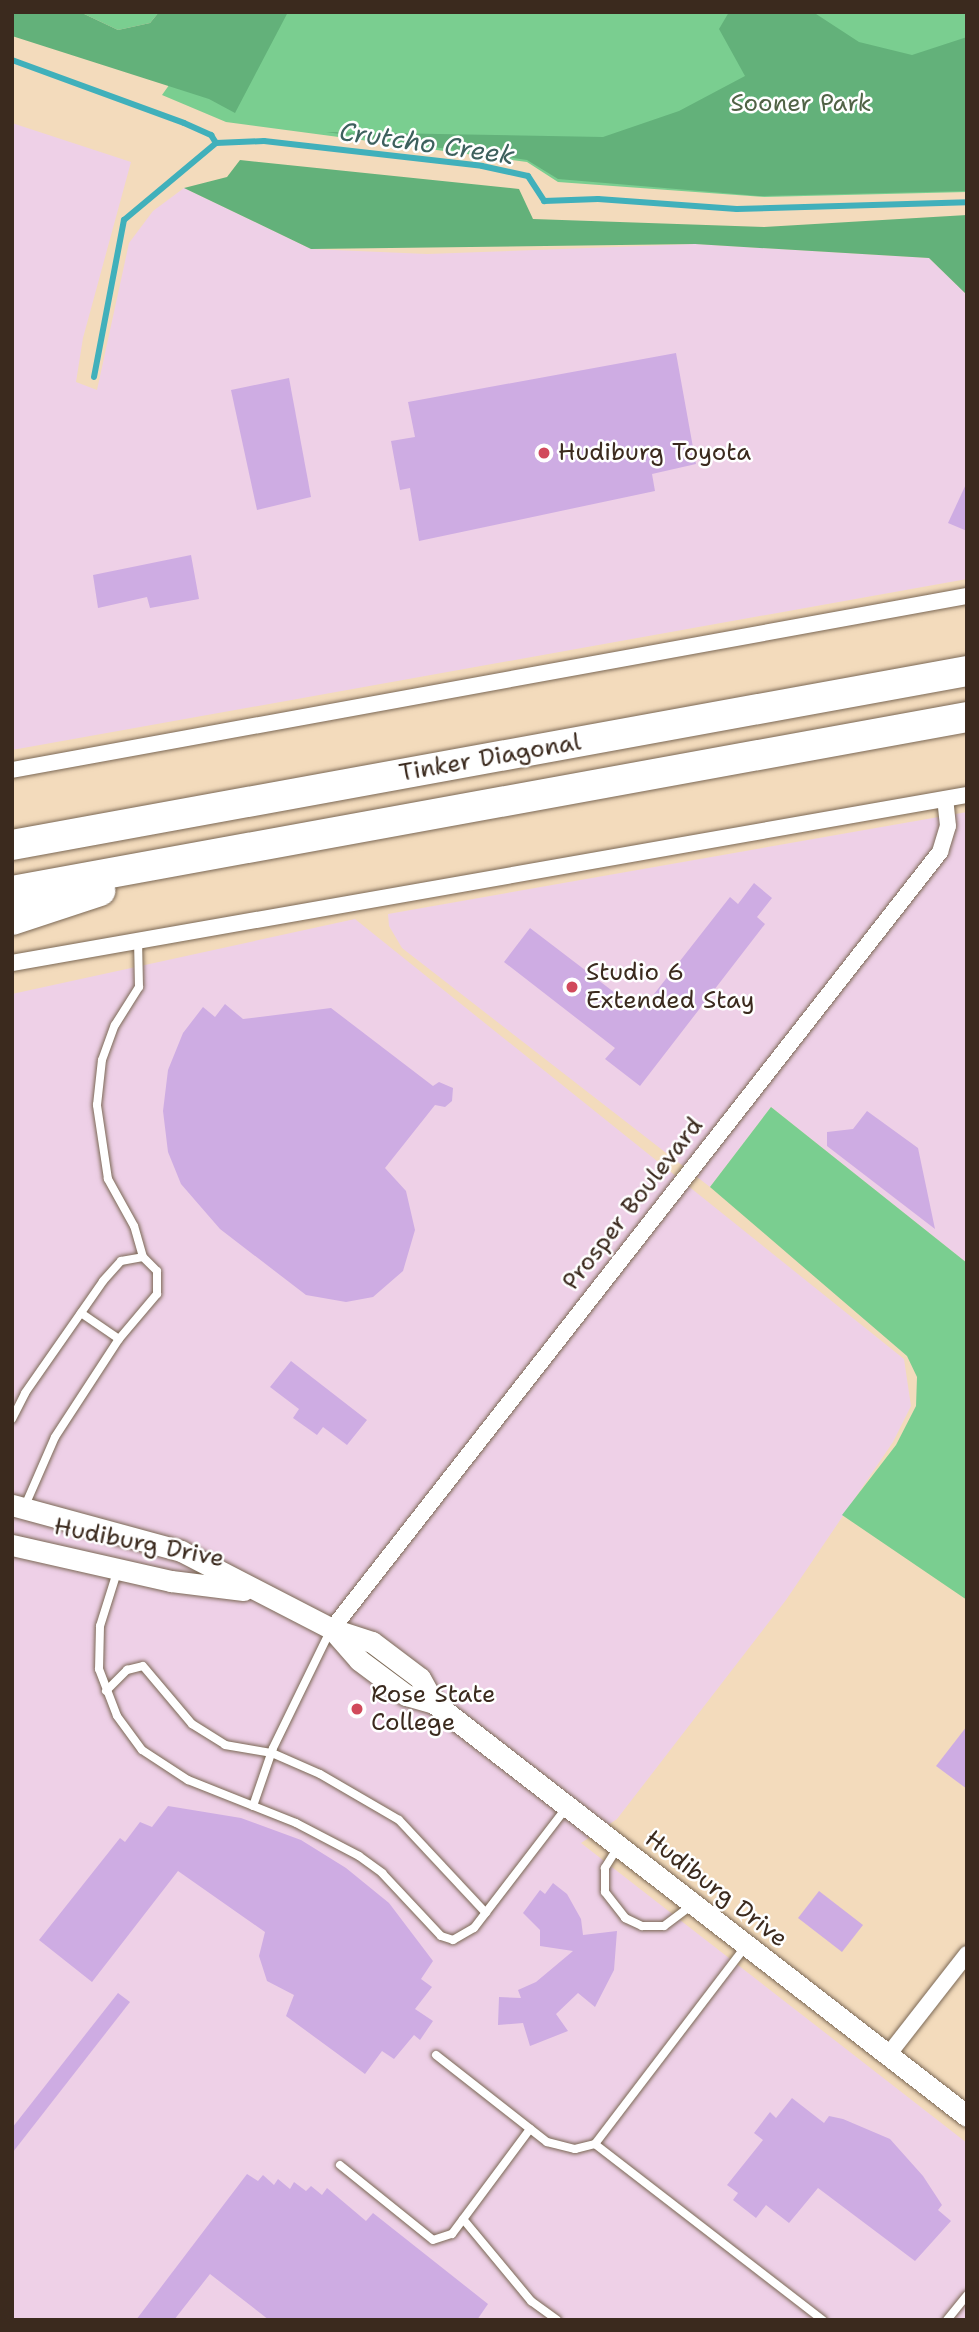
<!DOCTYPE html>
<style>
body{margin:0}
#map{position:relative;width:979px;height:2332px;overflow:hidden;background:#f3dbbc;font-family:"Shantell Sans",sans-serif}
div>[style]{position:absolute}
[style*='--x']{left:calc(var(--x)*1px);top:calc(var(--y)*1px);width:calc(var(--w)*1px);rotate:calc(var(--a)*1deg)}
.built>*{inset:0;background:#eed0e7}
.green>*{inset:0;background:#7ace90}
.forest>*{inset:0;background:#63b17a}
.stream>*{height:6px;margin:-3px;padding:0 3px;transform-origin:3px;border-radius:3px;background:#40b0bb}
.building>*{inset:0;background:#ceace3}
.roads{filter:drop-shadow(0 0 2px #7b6855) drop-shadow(0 0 2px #7b6855)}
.service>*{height:8px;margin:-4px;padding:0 4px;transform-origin:4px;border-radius:4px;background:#fff}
.minor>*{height:16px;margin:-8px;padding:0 8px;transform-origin:8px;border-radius:8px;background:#fff}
.tertiary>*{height:21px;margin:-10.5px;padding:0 10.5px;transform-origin:10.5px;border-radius:10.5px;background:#fff}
.motorway>*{height:30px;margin:-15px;padding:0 15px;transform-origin:15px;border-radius:15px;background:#fff}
.dots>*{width:19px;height:19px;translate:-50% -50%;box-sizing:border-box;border:4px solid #fff;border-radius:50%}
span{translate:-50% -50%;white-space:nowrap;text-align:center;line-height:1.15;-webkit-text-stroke:5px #fff;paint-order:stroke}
.park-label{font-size:24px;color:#516346}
.poi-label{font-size:24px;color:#3b2a1e}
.left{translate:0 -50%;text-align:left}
.street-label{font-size:24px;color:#3b2a1e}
.water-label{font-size:26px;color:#3d605d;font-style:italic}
.frame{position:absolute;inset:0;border:14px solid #3b2a1e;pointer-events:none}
</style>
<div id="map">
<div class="built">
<i style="clip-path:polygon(12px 123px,131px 162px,83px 338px,76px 382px,97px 390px,129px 243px,153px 211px,184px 188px,311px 249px,427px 254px,695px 244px,929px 258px,967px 295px,967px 579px,12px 750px)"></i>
<i style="clip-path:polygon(967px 812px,967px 1263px,771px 1107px,710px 1187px,402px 948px,389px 926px,388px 914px)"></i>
<i style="clip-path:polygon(355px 919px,904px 1359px,911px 1406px,893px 1442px,786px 1600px,617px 1819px,581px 1843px,967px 2143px,967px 2320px,12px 2320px,12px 994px)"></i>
</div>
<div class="green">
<i style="clip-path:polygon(80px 12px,159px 12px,150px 23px,118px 30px)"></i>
<i style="clip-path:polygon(221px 12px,967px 12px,967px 192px,764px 197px,558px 182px,527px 162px,226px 122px,162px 95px)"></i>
<i style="clip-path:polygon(771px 1107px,967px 1263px,967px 1600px,842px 1515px,896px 1445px,916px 1406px,917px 1377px,907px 1356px,710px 1187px)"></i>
</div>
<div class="forest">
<i style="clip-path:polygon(12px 12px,80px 12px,118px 30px,150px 23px,159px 12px,288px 12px,235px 113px,209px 99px,12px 36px)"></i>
<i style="clip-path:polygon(729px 12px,813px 12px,859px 42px,912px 55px,967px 37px,967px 191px,759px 196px,558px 179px,527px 160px,326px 132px,603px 137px,679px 111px,745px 76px,719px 29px)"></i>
<i style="clip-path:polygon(240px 160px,519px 189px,533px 219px,764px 227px,967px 215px,967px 295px,929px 258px,695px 244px,311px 249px,184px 188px,227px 177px)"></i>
</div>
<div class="stream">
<i style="--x:12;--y:60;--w:183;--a:20.1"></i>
<i style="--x:184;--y:123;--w:30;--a:24"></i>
<i style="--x:211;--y:135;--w:9;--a:58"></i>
<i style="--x:216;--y:143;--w:48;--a:-2.4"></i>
<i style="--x:264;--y:141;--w:219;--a:6.5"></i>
<i style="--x:482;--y:166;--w:47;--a:12.3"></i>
<i style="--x:528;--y:176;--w:30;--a:57"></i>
<i style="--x:544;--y:201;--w:54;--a:-2.1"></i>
<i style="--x:598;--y:199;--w:139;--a:4.1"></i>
<i style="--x:737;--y:209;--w:230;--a:-1.7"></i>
<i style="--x:94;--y:377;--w:160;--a:-79.2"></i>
<i style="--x:124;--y:220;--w:120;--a:-39.9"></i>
</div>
<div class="building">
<i style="clip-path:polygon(676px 353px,696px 464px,652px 474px,655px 491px,419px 541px,410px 488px,400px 490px,391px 441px,415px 437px,408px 402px)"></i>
<i style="clip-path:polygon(289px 378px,311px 497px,257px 510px,231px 390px)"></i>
<i style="clip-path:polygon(967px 482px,967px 531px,948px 523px)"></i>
<i style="clip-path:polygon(191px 555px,199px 599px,150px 608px,147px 597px,98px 608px,93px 575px)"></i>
<i style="clip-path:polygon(754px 883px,772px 898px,757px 917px,765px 924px,640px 1086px,605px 1059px,615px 1048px,504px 962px,530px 928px,640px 1012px,730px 897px,738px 904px)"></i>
<i style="clip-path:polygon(225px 1004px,243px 1019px,331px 1008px,433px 1086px,439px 1082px,453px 1088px,452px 1101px,445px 1107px,435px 1105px,385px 1168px,406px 1191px,415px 1230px,403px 1271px,373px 1297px,346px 1302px,306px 1295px,220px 1229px,181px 1184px,168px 1152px,163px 1111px,168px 1070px,183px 1033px,203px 1007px,215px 1017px)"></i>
<i style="clip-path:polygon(867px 1111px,918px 1148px,935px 1229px,827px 1146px,827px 1132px,853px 1129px)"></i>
<i style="clip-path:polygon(291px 1361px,367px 1420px,347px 1445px,323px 1427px,317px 1435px,293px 1418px,299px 1409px,270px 1387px)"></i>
<i style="clip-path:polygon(967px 1726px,967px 1789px,936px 1766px)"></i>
<i style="clip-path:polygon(168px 1806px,241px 1818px,301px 1840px,346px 1868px,389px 1903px,433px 1961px,421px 1979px,432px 1987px,415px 2009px,433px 2021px,420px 2040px,414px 2035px,394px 2059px,382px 2051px,365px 2074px,286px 2016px,294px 1995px,267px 1981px,259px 1956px,265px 1932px,178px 1871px,92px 1982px,39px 1940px,120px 1838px,125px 1842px,140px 1822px,152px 1827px)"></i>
<i style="clip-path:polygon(553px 1883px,567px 1894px,581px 1919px,583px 1935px,617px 1931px,614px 1970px,595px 2007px,578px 1993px,556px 2014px,568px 2031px,530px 2046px,523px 2023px,498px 2025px,499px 1997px,521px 1998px,518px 1990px,536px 1982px,573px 1951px,540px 1946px,540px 1930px,523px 1913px,540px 1890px,545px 1894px)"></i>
<i style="clip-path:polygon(819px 1891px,863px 1925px,842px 1952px,798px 1918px)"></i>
<i style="clip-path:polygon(118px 1993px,130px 2002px,13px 2152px,12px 2128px)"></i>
<i style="clip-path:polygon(792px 2098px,824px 2123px,829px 2116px,843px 2119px,890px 2139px,923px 2176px,942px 2205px,938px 2210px,951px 2221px,915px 2261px,818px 2188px,789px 2223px,766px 2205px,756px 2218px,733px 2200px,738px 2193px,727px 2185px,763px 2140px,754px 2133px,770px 2112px,776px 2118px)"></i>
<i style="clip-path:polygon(247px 2174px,258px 2181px,263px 2175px,274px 2185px,278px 2179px,290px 2189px,294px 2182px,306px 2191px,311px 2186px,322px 2195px,327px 2188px,366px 2221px,373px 2213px,488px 2304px,477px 2320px,269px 2320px,210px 2274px,174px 2320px,136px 2320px)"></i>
</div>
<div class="roads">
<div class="service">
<i style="--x:81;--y:1313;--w:46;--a:34.4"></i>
<i style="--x:12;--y:1419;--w:29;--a:-63"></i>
<i style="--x:25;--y:1393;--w:136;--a:-55.1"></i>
<i style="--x:103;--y:1281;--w:27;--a:-48"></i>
<i style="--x:121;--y:1261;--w:22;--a:-10"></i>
<i style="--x:24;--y:1508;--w:77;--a:-66.4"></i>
<i style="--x:55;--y:1437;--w:117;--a:-56.9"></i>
<i style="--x:119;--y:1339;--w:59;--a:-49.8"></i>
<i style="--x:157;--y:1294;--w:23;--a:-90"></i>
<i style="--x:157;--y:1271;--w:20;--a:-135"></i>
<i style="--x:143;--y:1257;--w:32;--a:-106"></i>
<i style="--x:134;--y:1226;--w:54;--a:-119"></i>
<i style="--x:108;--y:1179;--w:75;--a:-98.5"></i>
<i style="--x:97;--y:1105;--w:45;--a:-83.7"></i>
<i style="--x:102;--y:1060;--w:37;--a:-70"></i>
<i style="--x:115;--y:1025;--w:45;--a:-57.7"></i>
<i style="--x:139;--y:987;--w:46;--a:-91.2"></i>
<i style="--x:118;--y:1569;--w:60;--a:107.5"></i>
<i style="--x:100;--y:1626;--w:43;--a:91.3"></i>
<i style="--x:99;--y:1669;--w:50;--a:69"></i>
<i style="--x:117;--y:1716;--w:42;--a:53.7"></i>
<i style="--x:142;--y:1750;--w:55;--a:33.1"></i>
<i style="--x:188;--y:1780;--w:116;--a:21.7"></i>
<i style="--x:296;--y:1823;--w:71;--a:27.6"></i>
<i style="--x:359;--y:1856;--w:29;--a:36"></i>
<i style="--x:382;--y:1873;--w:86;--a:46.9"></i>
<i style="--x:441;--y:1936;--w:13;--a:18"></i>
<i style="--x:453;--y:1940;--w:24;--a:-30"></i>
<i style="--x:474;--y:1928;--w:151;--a:-52.5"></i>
<i style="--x:106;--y:1691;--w:30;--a:-45"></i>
<i style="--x:127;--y:1670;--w:16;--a:-14"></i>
<i style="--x:143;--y:1666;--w:76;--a:49.8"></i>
<i style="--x:192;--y:1724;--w:39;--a:32"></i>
<i style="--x:225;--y:1745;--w:48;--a:9.7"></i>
<i style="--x:272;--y:1753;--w:52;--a:23.6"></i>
<i style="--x:320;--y:1774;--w:91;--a:30.2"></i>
<i style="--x:399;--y:1820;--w:127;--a:46.9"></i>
<i style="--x:253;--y:1806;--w:61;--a:-71"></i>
<i style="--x:273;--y:1748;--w:130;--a:-64"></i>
<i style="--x:618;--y:1847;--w:25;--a:122"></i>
<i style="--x:605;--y:1868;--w:24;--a:90"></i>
<i style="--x:605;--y:1892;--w:33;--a:52"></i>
<i style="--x:625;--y:1918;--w:19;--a:25"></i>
<i style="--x:642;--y:1926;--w:22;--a:0"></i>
<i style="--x:664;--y:1926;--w:35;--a:-37"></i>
<i style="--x:436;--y:2055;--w:141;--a:38.1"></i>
<i style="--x:547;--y:2142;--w:29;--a:14"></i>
<i style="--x:575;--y:2149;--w:21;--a:-14"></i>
<i style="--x:595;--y:2144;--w:249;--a:-52.7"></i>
<i style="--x:595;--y:2144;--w:288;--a:37.7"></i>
<i style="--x:340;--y:2165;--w:119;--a:38.9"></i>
<i style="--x:433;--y:2240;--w:20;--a:-18"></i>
<i style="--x:452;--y:2234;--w:131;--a:-53.4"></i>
<i style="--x:463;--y:2219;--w:107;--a:50.3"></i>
<i style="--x:531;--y:2301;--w:32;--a:36"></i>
<i style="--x:947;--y:2320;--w:32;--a:-51"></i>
</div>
<div class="minor">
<i style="--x:12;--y:770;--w:971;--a:-10.33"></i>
<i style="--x:12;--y:963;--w:970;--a:-9.98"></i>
<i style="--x:332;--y:1629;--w:987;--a:-51.96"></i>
<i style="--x:940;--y:852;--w:27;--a:-73"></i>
<i style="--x:948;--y:826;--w:27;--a:-96"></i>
<i style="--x:888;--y:2055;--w:128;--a:-52"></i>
</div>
<div class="tertiary">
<i style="--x:12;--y:1505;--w:175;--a:15.2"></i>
<i style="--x:181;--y:1551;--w:170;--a:27.3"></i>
<i style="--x:332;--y:1629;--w:42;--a:18"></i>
<i style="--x:372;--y:1642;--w:60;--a:36.9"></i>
<i style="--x:420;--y:1678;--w:29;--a:61"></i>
<i style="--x:12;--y:1545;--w:163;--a:12.8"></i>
<i style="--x:171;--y:1581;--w:73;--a:7.1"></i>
<i style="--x:332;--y:1629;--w:41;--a:48.9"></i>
<i style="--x:359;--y:1660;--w:59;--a:36.7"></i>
<i style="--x:406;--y:1695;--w:29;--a:16"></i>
<i style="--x:434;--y:1703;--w:674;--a:37.77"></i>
</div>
<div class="motorway">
<i style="--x:12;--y:845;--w:971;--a:-10.33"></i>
<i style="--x:12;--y:891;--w:971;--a:-10.33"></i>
<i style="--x:12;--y:920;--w:93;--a:-18.2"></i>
</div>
</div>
<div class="dots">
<i style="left:544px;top:453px;background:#d1495b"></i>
<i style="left:572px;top:987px;background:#d1495b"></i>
<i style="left:357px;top:1709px;background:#d1495b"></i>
</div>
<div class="park-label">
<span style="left:801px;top:104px">Sooner Park</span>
</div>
<div class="poi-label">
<span class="left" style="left:558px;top:453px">Hudiburg Toyota</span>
<span class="left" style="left:586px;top:987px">Studio 6<br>Extended Stay</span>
<span class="left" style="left:371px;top:1709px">Rose State<br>College</span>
</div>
<div class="street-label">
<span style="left:490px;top:758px;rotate:-10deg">Tinker Diagonal</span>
<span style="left:633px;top:1204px;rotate:-52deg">Prosper Boulevard</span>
<span style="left:139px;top:1543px;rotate:11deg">Hudiburg Drive</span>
<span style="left:716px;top:1889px;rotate:38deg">Hudiburg Drive</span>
</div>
<div class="water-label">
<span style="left:427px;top:143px;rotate:8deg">Crutcho Creek</span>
</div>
<div class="frame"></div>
</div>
